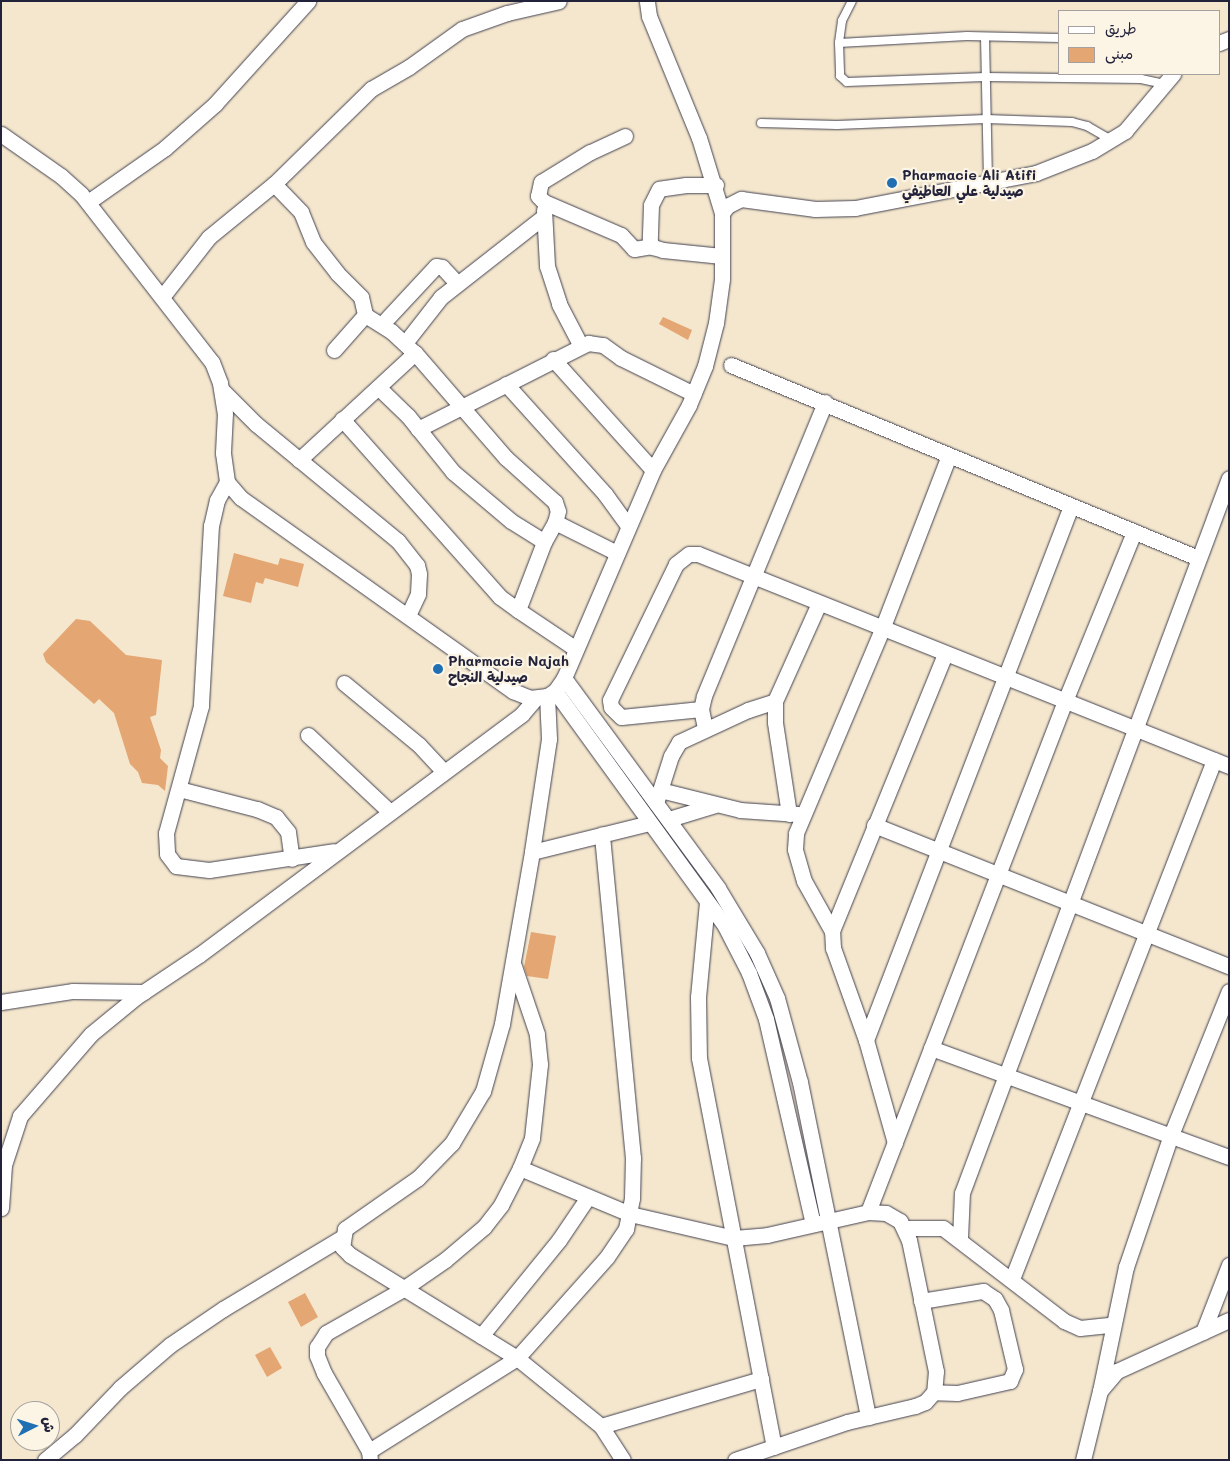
<!DOCTYPE html>
<meta charset="utf-8">
<style>
body{margin:0}
#map{position:relative;width:1230px;height:1461px;overflow:hidden;background:#f4e7cd;font-family:Mali,"Playpen Sans Arabic",sans-serif}
div>[style]{position:absolute}
[style*='--x']{left:calc(var(--x)*1px);top:calc(var(--y)*1px);width:calc(var(--w)*1px);rotate:calc(var(--a)*1deg)}
.building>*{inset:0;background:#e4a672}
.roads{filter:drop-shadow(0 0 1px #424051) drop-shadow(0 0 1px #424051)}
.service>*{height:8px;margin:-4px;padding:0 4px;transform-origin:4px;border-radius:4px;background:#fff}
.minor>*{height:15px;margin:-7.5px;padding:0 7.5px;transform-origin:7.5px;border-radius:7.5px;background:#fff}
.dots>*{width:14px;height:14px;translate:-50% -50%;box-sizing:border-box;border:2px solid #fcf5e5;border-radius:50%}
span{translate:-50% -50%;white-space:nowrap;text-align:center;line-height:1.15;-webkit-text-stroke:4.5px #fcf5e5;paint-order:stroke}
.poi-label{font-size:14px;color:#22223b;font-weight:700}
.left{translate:0 -50%;text-align:left}
.frame{position:absolute;inset:0;border:2px solid #22223b;pointer-events:none}
.legend{position:absolute;left:1058px;top:10px;width:162px;height:65px;box-sizing:border-box;background:#fcf5e5;border:1px solid #a5a1a1;margin:0;padding:6px 9px;list-style:none;font-size:15px;color:#22223b}
.legend li{display:flex;align-items:center;gap:10px;height:25px}
.legend b{width:25px;border:1px solid #a5a1a1}
.north{position:absolute;left:10px;top:1401px;width:50px;height:50px;box-sizing:border-box;background:#fcf5e5;border:1px solid #a5a1a1;border-radius:50%;rotate:85deg;font-size:14px;font-weight:700;line-height:20px;text-align:center;color:#22223b}
.north::after{content:'';display:block;margin:auto;width:18px;height:22px;background:#1f6fb2;clip-path:polygon(50% 0,100% 100%,50% 72%,0 100%)}
</style>
<div id="map">
<div class="building">
<i style="clip-path:polygon(663px 317px,692px 330px,688px 340px,659px 324px)"></i>
<i style="clip-path:polygon(234px 553px,278px 565px,280px 558px,304px 564px,298px 587px,265px 578px,263px 584px,256px 582px,251px 603px,223px 596px)"></i>
<i style="clip-path:polygon(76px 619px,90px 621px,126px 655px,162px 660px,156px 715px,150px 717px,161px 750px,160px 758px,168px 766px,165px 791px,158px 785px,142px 783px,138px 772px,130px 764px,114px 713px,99px 699px,94px 704px,46px 662px,43px 654px)"></i>
<i style="clip-path:polygon(531px 932px,556px 936px,548px 979px,527px 976px,524px 967px)"></i>
<i style="clip-path:polygon(305px 1293px,318px 1317px,301px 1327px,288px 1302px)"></i>
<i style="clip-path:polygon(270px 1347px,282px 1368px,267px 1377px,255px 1355px)"></i>
</div>
<div class="roads">
<div class="service">
<i style="--x:852;--y:1;--w:22;--a:117"></i>
<i style="--x:842;--y:21;--w:22;--a:98"></i>
<i style="--x:839;--y:43;--w:33;--a:88"></i>
<i style="--x:840;--y:76;--w:9;--a:41"></i>
<i style="--x:847;--y:82;--w:138;--a:-2.1"></i>
<i style="--x:985;--y:77;--w:156;--a:0.7"></i>
<i style="--x:1141;--y:79;--w:24;--a:12"></i>
<i style="--x:985;--y:37;--w:147;--a:88.8"></i>
<i style="--x:839;--y:43;--w:128;--a:-3.1"></i>
<i style="--x:967;--y:36;--w:92;--a:1.2"></i>
<i style="--x:761;--y:123;--w:76;--a:1.5"></i>
<i style="--x:837;--y:125;--w:149;--a:-2.3"></i>
<i style="--x:986;--y:119;--w:86;--a:2"></i>
<i style="--x:1072;--y:122;--w:16;--a:15"></i>
<i style="--x:1087;--y:126;--w:28;--a:30"></i>
</div>
<div class="minor">
<i style="--x:1219;--y:43;--w:11;--a:-22"></i>
<i style="--x:1;--y:134;--w:73;--a:35"></i>
<i style="--x:61;--y:176;--w:27;--a:42"></i>
<i style="--x:81;--y:194;--w:213;--a:52.1"></i>
<i style="--x:212;--y:362;--w:22;--a:69"></i>
<i style="--x:220;--y:383;--w:30;--a:81"></i>
<i style="--x:225;--y:413;--w:40;--a:92.9"></i>
<i style="--x:223;--y:453;--w:29;--a:82"></i>
<i style="--x:227;--y:482;--w:21;--a:49"></i>
<i style="--x:241;--y:498;--w:334;--a:35.4"></i>
<i style="--x:513;--y:691;--w:18;--a:22"></i>
<i style="--x:530;--y:698;--w:17;--a:-7"></i>
<i style="--x:547;--y:696;--w:9;--a:-32"></i>
<i style="--x:555;--y:691;--w:16;--a:-55"></i>
<i style="--x:564;--y:678;--w:226;--a:-66.8"></i>
<i style="--x:653;--y:470;--w:74;--a:-61"></i>
<i style="--x:689;--y:405;--w:42;--a:-67.7"></i>
<i style="--x:705;--y:366;--w:44;--a:-75.7"></i>
<i style="--x:716;--y:323;--w:44;--a:-82.2"></i>
<i style="--x:722;--y:279;--w:66;--a:-90"></i>
<i style="--x:722;--y:213;--w:78;--a:-107"></i>
<i style="--x:699;--y:138;--w:132;--a:-112.3"></i>
<i style="--x:649;--y:16;--w:15;--a:-98"></i>
<i style="--x:625;--y:136;--w:38;--a:155"></i>
<i style="--x:590;--y:152;--w:57;--a:148.5"></i>
<i style="--x:541;--y:182;--w:14;--a:102"></i>
<i style="--x:538;--y:196;--w:8;--a:45"></i>
<i style="--x:544;--y:202;--w:84;--a:23.2"></i>
<i style="--x:621;--y:235;--w:19;--a:47"></i>
<i style="--x:634;--y:249;--w:18;--a:-9"></i>
<i style="--x:274;--y:184;--w:39;--a:46"></i>
<i style="--x:301;--y:212;--w:32;--a:68"></i>
<i style="--x:313;--y:242;--w:39;--a:52"></i>
<i style="--x:337;--y:273;--w:34;--a:45"></i>
<i style="--x:361;--y:297;--w:18;--a:77"></i>
<i style="--x:716;--y:185;--w:30;--a:180"></i>
<i style="--x:686;--y:185;--w:27;--a:172"></i>
<i style="--x:659;--y:189;--w:18;--a:117"></i>
<i style="--x:651;--y:205;--w:37;--a:92"></i>
<i style="--x:650;--y:242;--w:6;--a:59"></i>
<i style="--x:653;--y:247;--w:10;--a:17"></i>
<i style="--x:663;--y:250;--w:59;--a:5.8"></i>
<i style="--x:88;--y:202;--w:94;--a:-35"></i>
<i style="--x:165;--y:148;--w:67;--a:-41.3"></i>
<i style="--x:215;--y:104;--w:139;--a:-47.9"></i>
<i style="--x:544;--y:210;--w:56;--a:86.9"></i>
<i style="--x:547;--y:266;--w:40;--a:72"></i>
<i style="--x:559;--y:304;--w:47;--a:62.4"></i>
<i style="--x:722;--y:213;--w:9;--a:-54"></i>
<i style="--x:727;--y:206;--w:16;--a:-27"></i>
<i style="--x:741;--y:199;--w:75;--a:7.7"></i>
<i style="--x:815;--y:209;--w:40;--a:-1.4"></i>
<i style="--x:855;--y:208;--w:184;--a:-10.9"></i>
<i style="--x:1036;--y:173;--w:60;--a:-21.4"></i>
<i style="--x:1092;--y:151;--w:39;--a:-31"></i>
<i style="--x:1125;--y:131;--w:75;--a:-49.9"></i>
<i style="--x:162;--y:297;--w:76;--a:-51.9"></i>
<i style="--x:209;--y:237;--w:84;--a:-39.2"></i>
<i style="--x:274;--y:184;--w:136;--a:-44.4"></i>
<i style="--x:371;--y:89;--w:44;--a:-30.1"></i>
<i style="--x:409;--y:67;--w:65;--a:-35.6"></i>
<i style="--x:462;--y:29;--w:48;--a:-19.6"></i>
<i style="--x:507;--y:13;--w:53;--a:-13"></i>
<i style="--x:382;--y:324;--w:79;--a:-47"></i>
<i style="--x:436;--y:266;--w:6;--a:9"></i>
<i style="--x:442;--y:267;--w:22;--a:47"></i>
<i style="--x:405;--y:343;--w:58;--a:-52"></i>
<i style="--x:441;--y:297;--w:130;--a:-38.1"></i>
<i style="--x:334;--y:350;--w:47;--a:-48.5"></i>
<i style="--x:365;--y:315;--w:31;--a:32"></i>
<i style="--x:391;--y:331;--w:33;--a:43"></i>
<i style="--x:415;--y:353;--w:139;--a:49.1"></i>
<i style="--x:506;--y:458;--w:66;--a:41.9"></i>
<i style="--x:555;--y:502;--w:9;--a:72"></i>
<i style="--x:558;--y:511;--w:11;--a:105"></i>
<i style="--x:553;--y:359;--w:149;--a:48"></i>
<i style="--x:731;--y:365;--w:505;--a:22.45"></i>
<i style="--x:506;--y:384;--w:148;--a:48"></i>
<i style="--x:605;--y:494;--w:39;--a:54"></i>
<i style="--x:379;--y:388;--w:40;--a:44"></i>
<i style="--x:408;--y:416;--w:72;--a:51.2"></i>
<i style="--x:453;--y:472;--w:76;--a:40.2"></i>
<i style="--x:511;--y:521;--w:39;--a:32"></i>
<i style="--x:222;--y:390;--w:48;--a:45"></i>
<i style="--x:256;--y:424;--w:184;--a:39.5"></i>
<i style="--x:398;--y:541;--w:31;--a:52"></i>
<i style="--x:417;--y:565;--w:9;--a:77"></i>
<i style="--x:419;--y:574;--w:20;--a:93"></i>
<i style="--x:418;--y:594;--w:23;--a:115"></i>
<i style="--x:342;--y:419;--w:238;--a:48.4"></i>
<i style="--x:500;--y:597;--w:22;--a:36"></i>
<i style="--x:418;--y:429;--w:191;--a:-26.8"></i>
<i style="--x:588;--y:343;--w:15;--a:8"></i>
<i style="--x:603;--y:345;--w:22;--a:36"></i>
<i style="--x:621;--y:358;--w:81;--a:26.3"></i>
<i style="--x:299;--y:460;--w:158;--a:-42.7"></i>
<i style="--x:227;--y:482;--w:21;--a:119"></i>
<i style="--x:217;--y:500;--w:26;--a:103"></i>
<i style="--x:211;--y:525;--w:181;--a:93.2"></i>
<i style="--x:201;--y:706;--w:132;--a:105.4"></i>
<i style="--x:166;--y:833;--w:21;--a:87"></i>
<i style="--x:167;--y:854;--w:15;--a:53"></i>
<i style="--x:176;--y:866;--w:33;--a:7"></i>
<i style="--x:209;--y:870;--w:126;--a:-8.6"></i>
<i style="--x:576;--y:649;--w:70;--a:-146.1"></i>
<i style="--x:518;--y:610;--w:73;--a:-69.1"></i>
<i style="--x:544;--y:542;--w:23;--a:-61"></i>
<i style="--x:555;--y:522;--w:69;--a:26.6"></i>
<i style="--x:564;--y:678;--w:260;--a:53.7"></i>
<i style="--x:718;--y:888;--w:76;--a:59"></i>
<i style="--x:757;--y:953;--w:49;--a:66"></i>
<i style="--x:777;--y:998;--w:87;--a:74.7"></i>
<i style="--x:800;--y:1082;--w:342;--a:78.5"></i>
<i style="--x:344;--y:683;--w:97;--a:39.6"></i>
<i style="--x:419;--y:745;--w:35;--a:47"></i>
<i style="--x:555;--y:691;--w:290;--a:54.1"></i>
<i style="--x:725;--y:926;--w:53;--a:62.9"></i>
<i style="--x:749;--y:973;--w:49;--a:69.7"></i>
<i style="--x:766;--y:1019;--w:210;--a:77.1"></i>
<i style="--x:547;--y:696;--w:43;--a:87.3"></i>
<i style="--x:549;--y:739;--w:114;--a:98.6"></i>
<i style="--x:532;--y:852;--w:175;--a:99.9"></i>
<i style="--x:502;--y:1024;--w:70;--a:105.8"></i>
<i style="--x:483;--y:1091;--w:61;--a:120.8"></i>
<i style="--x:452;--y:1143;--w:49;--a:134.2"></i>
<i style="--x:418;--y:1178;--w:89;--a:145.1"></i>
<i style="--x:345;--y:1229;--w:18;--a:99"></i>
<i style="--x:342;--y:1247;--w:11;--a:45"></i>
<i style="--x:350;--y:1255;--w:196;--a:31.7"></i>
<i style="--x:517;--y:1358;--w:108;--a:39"></i>
<i style="--x:601;--y:1426;--w:40;--a:57.1"></i>
<i style="--x:701;--y:709;--w:80;--a:174.3"></i>
<i style="--x:621;--y:717;--w:14;--a:-135"></i>
<i style="--x:611;--y:707;--w:7;--a:-98"></i>
<i style="--x:610;--y:700;--w:151;--a:-64.1"></i>
<i style="--x:676;--y:564;--w:16;--a:-38"></i>
<i style="--x:689;--y:554;--w:9;--a:0"></i>
<i style="--x:698;--y:554;--w:572;--a:21.76"></i>
<i style="--x:705;--y:728;--w:19;--a:-102"></i>
<i style="--x:701;--y:709;--w:13;--a:-77"></i>
<i style="--x:704;--y:696;--w:318;--a:-67.6"></i>
<i style="--x:308;--y:735;--w:111;--a:43.2"></i>
<i style="--x:179;--y:789;--w:81;--a:14.4"></i>
<i style="--x:257;--y:809;--w:21;--a:23"></i>
<i style="--x:276;--y:817;--w:19;--a:51"></i>
<i style="--x:288;--y:832;--w:27;--a:82"></i>
<i style="--x:660;--y:790;--w:82;--a:14"></i>
<i style="--x:740;--y:810;--w:58;--a:3.9"></i>
<i style="--x:656;--y:803;--w:49;--a:-72.3"></i>
<i style="--x:671;--y:756;--w:16;--a:-60"></i>
<i style="--x:679;--y:742;--w:76;--a:-24.9"></i>
<i style="--x:748;--y:710;--w:28;--a:-18"></i>
<i style="--x:789;--y:814;--w:93;--a:-98.7"></i>
<i style="--x:775;--y:722;--w:21;--a:-90"></i>
<i style="--x:775;--y:701;--w:107;--a:-65.8"></i>
<i style="--x:669;--y:819;--w:48;--a:-16.9"></i>
<i style="--x:874;--y:825;--w:382;--a:21.7"></i>
<i style="--x:532;--y:852;--w:121;--a:-13.9"></i>
<i style="--x:707;--y:902;--w:95;--a:95.4"></i>
<i style="--x:698;--y:997;--w:61;--a:89.1"></i>
<i style="--x:699;--y:1058;--w:396;--a:79.1"></i>
<i style="--x:832;--y:931;--w:57;--a:-119.2"></i>
<i style="--x:804;--y:881;--w:33;--a:-106"></i>
<i style="--x:795;--y:849;--w:16;--a:-86"></i>
<i style="--x:796;--y:833;--w:221;--a:-67.1"></i>
<i style="--x:882;--y:629;--w:186;--a:-68.9"></i>
<i style="--x:1;--y:1002;--w:73;--a:-8.7"></i>
<i style="--x:73;--y:991;--w:71;--a:0.8"></i>
<i style="--x:866;--y:1040;--w:572;--a:-69"></i>
<i style="--x:931;--y:1048;--w:317;--a:20.1"></i>
<i style="--x:895;--y:1143;--w:107;--a:-105.7"></i>
<i style="--x:866;--y:1040;--w:98;--a:-109.7"></i>
<i style="--x:833;--y:948;--w:17;--a:-93"></i>
<i style="--x:832;--y:931;--w:299;--a:-67.8"></i>
<i style="--x:520;--y:1168;--w:119;--a:22.7"></i>
<i style="--x:630;--y:1214;--w:107;--a:13"></i>
<i style="--x:734;--y:1238;--w:33;--a:-5"></i>
<i style="--x:767;--y:1235;--w:104;--a:-12.8"></i>
<i style="--x:868;--y:1212;--w:18;--a:3"></i>
<i style="--x:886;--y:1213;--w:16;--a:30"></i>
<i style="--x:900;--y:1221;--w:21;--a:65"></i>
<i style="--x:909;--y:1240;--w:134;--a:78.4"></i>
<i style="--x:936;--y:1371;--w:21;--a:95"></i>
<i style="--x:934;--y:1392;--w:13;--a:132"></i>
<i style="--x:925;--y:1402;--w:11;--a:158"></i>
<i style="--x:915;--y:1406;--w:70;--a:166.8"></i>
<i style="--x:847;--y:1422;--w:118;--a:161.3"></i>
<i style="--x:1;--y:1208;--w:43;--a:-86"></i>
<i style="--x:4;--y:1165;--w:52;--a:-71.9"></i>
<i style="--x:20;--y:1116;--w:108;--a:-49.1"></i>
<i style="--x:91;--y:1034;--w:58;--a:-39.4"></i>
<i style="--x:136;--y:997;--w:76;--a:-33.7"></i>
<i style="--x:199;--y:955;--w:403;--a:-36.7"></i>
<i style="--x:522;--y:714;--w:21;--a:-49"></i>
<i style="--x:868;--y:1212;--w:548;--a:-68.92"></i>
<i style="--x:1065;--y:701;--w:183;--a:-67.8"></i>
<i style="--x:905;--y:1228;--w:38;--a:0"></i>
<i style="--x:943;--y:1228;--w:153;--a:37.5"></i>
<i style="--x:1064;--y:1321;--w:17;--a:24"></i>
<i style="--x:1080;--y:1328;--w:31;--a:-6"></i>
<i style="--x:960;--y:1238;--w:45;--a:-87.5"></i>
<i style="--x:962;--y:1193;--w:763;--a:-69.52"></i>
<i style="--x:1012;--y:1279;--w:557;--a:-68.73"></i>
<i style="--x:921;--y:1301;--w:63;--a:-9.2"></i>
<i style="--x:983;--y:1291;--w:14;--a:34"></i>
<i style="--x:995;--y:1299;--w:13;--a:61"></i>
<i style="--x:1001;--y:1310;--w:61;--a:76.7"></i>
<i style="--x:1015;--y:1369;--w:13;--a:113"></i>
<i style="--x:1010;--y:1381;--w:54;--a:167.2"></i>
<i style="--x:957;--y:1393;--w:23;--a:-178"></i>
<i style="--x:1203;--y:1332;--w:72;--a:-68.8"></i>
<i style="--x:481;--y:1336;--w:124;--a:-50.9"></i>
<i style="--x:559;--y:1240;--w:52;--a:-56"></i>
<i style="--x:1100;--y:1391;--w:127;--a:-78.2"></i>
<i style="--x:1126;--y:1267;--w:139;--a:-71.2"></i>
<i style="--x:1171;--y:1135;--w:155;--a:-68.1"></i>
<i style="--x:601;--y:1426;--w:167;--a:-16.4"></i>
<i style="--x:369;--y:1451;--w:90;--a:-120"></i>
<i style="--x:324;--y:1373;--w:18;--a:-112"></i>
<i style="--x:317;--y:1356;--w:9;--a:-90"></i>
<i style="--x:317;--y:1347;--w:17;--a:-57"></i>
<i style="--x:326;--y:1333;--w:89;--a:-29.7"></i>
<i style="--x:403;--y:1289;--w:51;--a:-34.6"></i>
<i style="--x:445;--y:1260;--w:51;--a:-40.2"></i>
<i style="--x:484;--y:1227;--w:28;--a:-52"></i>
<i style="--x:501;--y:1205;--w:42;--a:-62.8"></i>
<i style="--x:520;--y:1168;--w:32;--a:-68"></i>
<i style="--x:532;--y:1138;--w:74;--a:-83.8"></i>
<i style="--x:540;--y:1064;--w:30;--a:-96"></i>
<i style="--x:537;--y:1034;--w:72;--a:-108.7"></i>
<i style="--x:45;--y:1460;--w:39;--a:-40"></i>
<i style="--x:75;--y:1435;--w:65;--a:-46.2"></i>
<i style="--x:120;--y:1388;--w:66;--a:-40.7"></i>
<i style="--x:170;--y:1345;--w:64;--a:-34.2"></i>
<i style="--x:223;--y:1309;--w:138;--a:-31"></i>
<i style="--x:370;--y:1460;--w:9;--a:-96"></i>
<i style="--x:369;--y:1451;--w:175;--a:-32.1"></i>
<i style="--x:517;--y:1358;--w:135;--a:-48.3"></i>
<i style="--x:607;--y:1257;--w:34;--a:-56"></i>
<i style="--x:626;--y:1229;--w:32;--a:-79"></i>
<i style="--x:632;--y:1198;--w:40;--a:-88.6"></i>
<i style="--x:633;--y:1158;--w:325;--a:-95.5"></i>
<i style="--x:1083;--y:1460;--w:71;--a:-76.2"></i>
<i style="--x:1100;--y:1391;--w:26;--a:-50"></i>
<i style="--x:1117;--y:1371;--w:123;--a:-24.5"></i>
</div>
</div>
<div class="dots">
<i style="left:892px;top:183px;background:#1f6fb2"></i>
<i style="left:438px;top:669px;background:#1f6fb2"></i>
</div>
<div class="poi-label">
<span class="left" style="left:902px;top:183px">Pharmacie Ali Atifi<br>صيدلية علي العاطيفي</span>
<span class="left" style="left:448px;top:669px">Pharmacie Najah<br>صيدلية النجاح</span>
</div>
<div class="frame"></div>
<ul class="legend">
<li><b style="height:6px;background:#fff"></b>طريق</li>
<li><b style="height:14px;background:#e4a672"></b>مبنى</li>
</ul>
<div class="north">ش</div>
</div>
